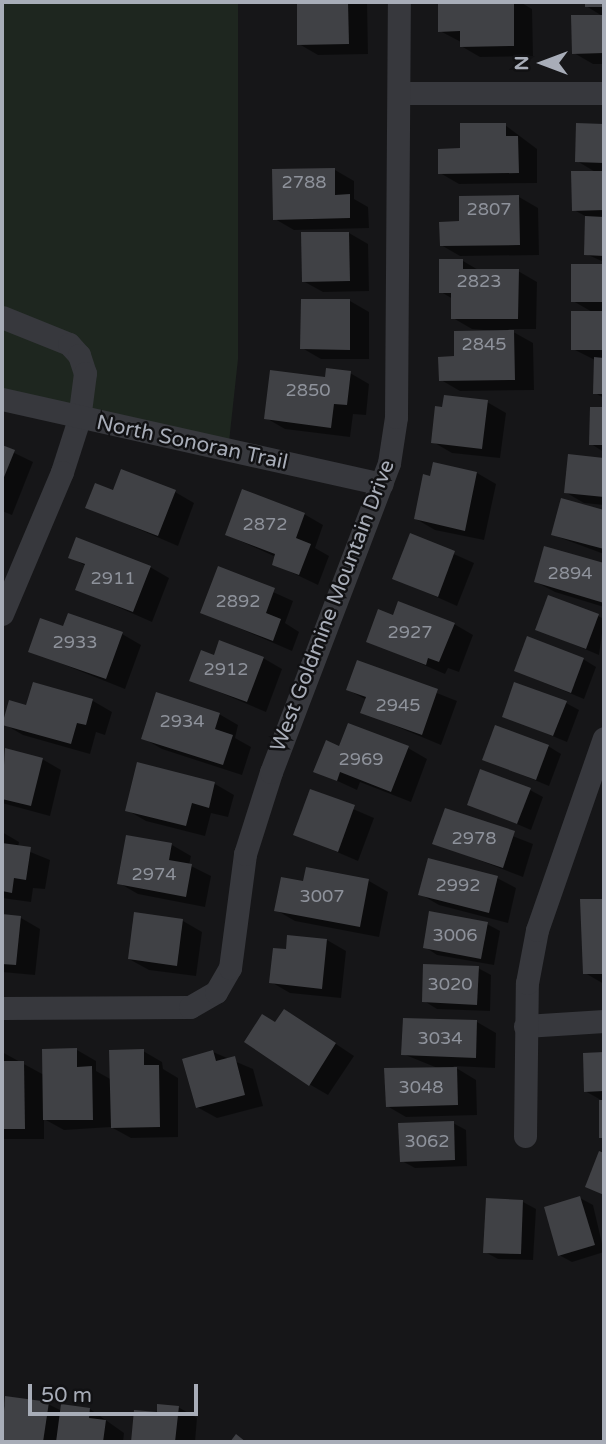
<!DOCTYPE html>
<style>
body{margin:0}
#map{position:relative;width:606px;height:1444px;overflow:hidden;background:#161618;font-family:"Varela Round",sans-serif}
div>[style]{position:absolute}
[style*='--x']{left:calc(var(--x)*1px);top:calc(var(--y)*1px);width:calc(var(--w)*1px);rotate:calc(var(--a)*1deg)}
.green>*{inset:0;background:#1e261f}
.shadow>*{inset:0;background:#0007}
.building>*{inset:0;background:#404145}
.minor>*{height:23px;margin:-11.5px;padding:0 11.5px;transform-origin:11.5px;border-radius:11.5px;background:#37383d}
span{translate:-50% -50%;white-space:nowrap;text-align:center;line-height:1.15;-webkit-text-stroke:5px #111113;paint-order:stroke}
.number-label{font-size:18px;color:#8e929b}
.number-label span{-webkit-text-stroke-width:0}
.street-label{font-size:21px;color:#a8adb8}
.frame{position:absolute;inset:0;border:4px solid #a8adb8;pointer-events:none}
.north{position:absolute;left:508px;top:28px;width:70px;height:70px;-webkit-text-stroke:5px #111113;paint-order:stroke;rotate:270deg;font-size:19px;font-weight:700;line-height:28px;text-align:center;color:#a8adb8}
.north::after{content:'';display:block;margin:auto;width:24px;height:32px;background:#a8adb8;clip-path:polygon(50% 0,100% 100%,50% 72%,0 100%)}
.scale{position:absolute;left:28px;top:1384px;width:170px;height:32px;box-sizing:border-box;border:4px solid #a8adb8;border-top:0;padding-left:9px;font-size:21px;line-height:24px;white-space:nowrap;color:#a8adb8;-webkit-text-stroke:5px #111113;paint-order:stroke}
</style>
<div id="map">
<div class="green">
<i style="clip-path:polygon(2px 2px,238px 2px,238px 359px,228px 451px,2px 399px)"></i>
</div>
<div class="shadow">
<i style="clip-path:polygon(298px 2px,367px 2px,368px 54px,318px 55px,299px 44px)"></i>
<i style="clip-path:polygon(440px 2px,520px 2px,532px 9px,533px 56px,480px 57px,461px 46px,461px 42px,440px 31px)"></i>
<i style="clip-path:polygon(586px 2px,604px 2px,604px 17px,586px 6px)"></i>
<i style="clip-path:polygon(573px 17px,604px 17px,604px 64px,593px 64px,574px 53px)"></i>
<i style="clip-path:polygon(505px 125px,537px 149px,537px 183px,459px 184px,440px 173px,462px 150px)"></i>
<i style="clip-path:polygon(578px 125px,604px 126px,604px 262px,586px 254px,587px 217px,574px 210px,597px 173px,577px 161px)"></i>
<i style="clip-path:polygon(335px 170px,354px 181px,354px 199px,368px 207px,369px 228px,294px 230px,275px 219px)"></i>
<i style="clip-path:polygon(519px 197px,538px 208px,539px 255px,460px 256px,441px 245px,461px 223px)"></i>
<i style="clip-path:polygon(349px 233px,368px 244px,369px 291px,323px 292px,303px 281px)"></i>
<i style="clip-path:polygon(463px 261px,480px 271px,518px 271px,537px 282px,536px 329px,508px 329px,533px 343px,534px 390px,460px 391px,441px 380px,456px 358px,507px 332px,472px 329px,453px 318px,453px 299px,441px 292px)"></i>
<i style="clip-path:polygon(573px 266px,604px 266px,604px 398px,595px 393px,595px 360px,573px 349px,594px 313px,573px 301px)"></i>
<i style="clip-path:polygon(350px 301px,369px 312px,369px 359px,321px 359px,302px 348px)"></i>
<i style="clip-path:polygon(350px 373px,369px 384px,366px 415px,353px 414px,350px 437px,285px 429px,266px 418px,327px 379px)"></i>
<i style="clip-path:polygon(487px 402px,506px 413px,500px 458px,452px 453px,433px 442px)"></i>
<i style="clip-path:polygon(591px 409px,604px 409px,604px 452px,591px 444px)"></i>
<i style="clip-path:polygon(2px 447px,33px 462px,12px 515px,2px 511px)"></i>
<i style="clip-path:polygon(570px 456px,604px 460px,604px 505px,584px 503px,565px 492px)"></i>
<i style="clip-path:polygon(435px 464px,477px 473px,496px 484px,484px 540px,435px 530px,416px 519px)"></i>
<i style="clip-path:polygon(175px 492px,194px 503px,178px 546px,87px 507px,114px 493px)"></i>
<i style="clip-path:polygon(563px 501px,604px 512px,604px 554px,553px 535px)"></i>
<i style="clip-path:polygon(304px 514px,323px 525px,315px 548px,329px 556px,318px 585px,274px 564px,276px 557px,227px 535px)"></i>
<i style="clip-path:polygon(411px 535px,474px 563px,457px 606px,394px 578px)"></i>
<i style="clip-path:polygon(545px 548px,604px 565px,604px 607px,555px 592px,536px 582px)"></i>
<i style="clip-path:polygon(70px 557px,150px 567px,169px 578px,152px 622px,77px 589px,86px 566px)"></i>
<i style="clip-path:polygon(219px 568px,293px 601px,285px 623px,299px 632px,292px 651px,202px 612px)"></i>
<i style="clip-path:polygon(598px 616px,604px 619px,599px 655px,537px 629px)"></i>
<i style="clip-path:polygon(454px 624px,473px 635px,459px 672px,448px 668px,445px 674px,368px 641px)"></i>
<i style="clip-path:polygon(64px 628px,122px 634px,141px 645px,125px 689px,30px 651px)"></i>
<i style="clip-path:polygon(215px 657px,263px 658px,282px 669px,266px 712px,191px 680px)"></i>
<i style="clip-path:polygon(583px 659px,596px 667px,584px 699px,516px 671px)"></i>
<i style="clip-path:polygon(358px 662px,457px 701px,441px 745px,362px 712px,367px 700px,348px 690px)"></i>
<i style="clip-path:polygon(34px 684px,93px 701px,112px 712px,105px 735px,96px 732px,90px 754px,23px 735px,4px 724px,28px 707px)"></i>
<i style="clip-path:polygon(566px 703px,579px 710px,567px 742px,504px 716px)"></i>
<i style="clip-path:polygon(219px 714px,238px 725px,235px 738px,251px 747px,242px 775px,162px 749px,143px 738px)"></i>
<i style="clip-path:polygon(548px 746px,561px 754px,549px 786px,484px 759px)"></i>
<i style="clip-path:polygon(340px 748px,408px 748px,427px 759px,411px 802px,360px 782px,357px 790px,316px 771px)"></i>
<i style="clip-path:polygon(6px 750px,42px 759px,61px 770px,50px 816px,2px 803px)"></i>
<i style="clip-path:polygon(139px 765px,215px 784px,234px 795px,228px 817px,211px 813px,205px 836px,146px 821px,127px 810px)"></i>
<i style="clip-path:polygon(530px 790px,543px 797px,531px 830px,469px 804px)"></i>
<i style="clip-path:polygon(311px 791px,374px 818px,358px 861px,295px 834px)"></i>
<i style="clip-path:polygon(446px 810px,533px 844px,523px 877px,435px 843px)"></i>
<i style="clip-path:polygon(2px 832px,19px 842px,18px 847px,50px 860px,45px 889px,33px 888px,31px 902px,2px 898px)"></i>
<i style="clip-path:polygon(172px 845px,191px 856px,189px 865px,211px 876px,205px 907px,138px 894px,119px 883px)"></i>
<i style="clip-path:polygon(307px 869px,369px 881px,388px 892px,379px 937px,295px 921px,276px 910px,304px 883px)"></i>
<i style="clip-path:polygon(497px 878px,516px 888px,508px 923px,439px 905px,420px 894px)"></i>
<i style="clip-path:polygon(604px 900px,604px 984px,585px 973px,582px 901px)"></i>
<i style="clip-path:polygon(2px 916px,21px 918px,40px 929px,35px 975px,2px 972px)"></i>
<i style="clip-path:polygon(183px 921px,202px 932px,196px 976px,149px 970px,129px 959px)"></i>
<i style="clip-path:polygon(487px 924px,500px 931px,494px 965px,437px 955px,425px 947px)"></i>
<i style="clip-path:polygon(289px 937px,327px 940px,346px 951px,341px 998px,290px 993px,271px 982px,287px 951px)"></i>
<i style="clip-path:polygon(478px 968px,491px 975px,490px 1011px,437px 1009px,424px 1001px)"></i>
<i style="clip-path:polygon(303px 1022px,354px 1056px,328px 1095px,309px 1084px,276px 1024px)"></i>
<i style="clip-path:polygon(477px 1022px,496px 1033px,495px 1068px,453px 1066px,476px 1080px,477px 1115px,406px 1117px,387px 1106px,440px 1069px,403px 1054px)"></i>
<i style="clip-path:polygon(77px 1050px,96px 1061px,96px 1071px,112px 1080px,143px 1051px,162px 1062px,163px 1069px,178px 1078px,178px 1137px,131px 1138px,111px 1127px,64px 1130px,44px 1119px,44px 1139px,2px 1139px,2px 1052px,44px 1075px)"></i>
<i style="clip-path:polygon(213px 1052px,253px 1069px,263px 1106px,217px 1118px,197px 1107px)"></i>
<i style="clip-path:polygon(585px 1054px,604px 1054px,604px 1139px,600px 1137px,601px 1100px,585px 1091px)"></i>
<i style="clip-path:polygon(453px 1123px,466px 1130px,467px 1166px,415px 1168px,402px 1161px)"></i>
<i style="clip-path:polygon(580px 1198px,593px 1205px,604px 1252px,572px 1262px,559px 1255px)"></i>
<i style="clip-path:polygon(523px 1202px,536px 1209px,533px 1260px,498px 1259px,485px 1252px)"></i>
<i style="clip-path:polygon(48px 1404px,62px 1411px,90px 1409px,124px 1433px,123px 1442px,2px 1442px,2px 1405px)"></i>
<i style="clip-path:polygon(178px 1407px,197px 1418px,195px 1442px,133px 1442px,136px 1412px,158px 1414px)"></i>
</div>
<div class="building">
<i style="clip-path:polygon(297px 2px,348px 2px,349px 44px,297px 45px)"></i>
<i style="clip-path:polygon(438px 2px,514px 2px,514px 46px,460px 47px,460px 31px,438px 32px)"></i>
<i style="clip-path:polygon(585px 2px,604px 2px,604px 7px,585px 7px)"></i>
<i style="clip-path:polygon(571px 15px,604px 15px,604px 53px,572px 54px)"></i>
<i style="clip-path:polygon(460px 123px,506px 123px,506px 136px,518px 136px,519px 173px,438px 174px,438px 149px,460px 148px)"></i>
<i style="clip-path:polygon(576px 123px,604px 124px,604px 163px,575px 162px)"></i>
<i style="clip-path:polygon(335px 168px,335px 195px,350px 194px,350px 218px,273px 220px,272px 169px)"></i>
<i style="clip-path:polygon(571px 171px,604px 171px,604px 210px,572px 211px)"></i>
<i style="clip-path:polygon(519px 195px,520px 245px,440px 246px,439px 222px,459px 221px,459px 196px)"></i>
<i style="clip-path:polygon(585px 216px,604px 217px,604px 256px,584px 255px)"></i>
<i style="clip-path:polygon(301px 232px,349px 232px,350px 281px,302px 282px)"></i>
<i style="clip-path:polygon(439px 259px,463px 259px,463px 269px,519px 269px,518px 319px,451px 319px,451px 293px,439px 293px)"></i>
<i style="clip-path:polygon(571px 264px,604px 264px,604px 302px,571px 302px)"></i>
<i style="clip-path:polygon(301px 299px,350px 299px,350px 350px,300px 349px)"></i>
<i style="clip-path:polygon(571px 311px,604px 311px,604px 350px,571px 350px)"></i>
<i style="clip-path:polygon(514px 330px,515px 380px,439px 381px,438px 357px,454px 356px,454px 331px)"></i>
<i style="clip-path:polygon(594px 357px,604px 358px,604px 394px,593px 394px)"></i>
<i style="clip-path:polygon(326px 368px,351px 371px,347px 405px,334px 404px,331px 428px,264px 419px,270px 370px,325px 377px)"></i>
<i style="clip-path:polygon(444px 395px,488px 400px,482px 449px,431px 443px,435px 406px,442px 407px)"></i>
<i style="clip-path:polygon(590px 407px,604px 407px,604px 445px,589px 445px)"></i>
<i style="clip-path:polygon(2px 445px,15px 450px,2px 482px)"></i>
<i style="clip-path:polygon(568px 454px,604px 458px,604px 497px,564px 493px)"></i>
<i style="clip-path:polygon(433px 462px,477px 472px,465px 531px,414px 519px,423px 474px,430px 476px)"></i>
<i style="clip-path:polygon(121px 469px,176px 490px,158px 536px,85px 508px,95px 483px,113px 490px)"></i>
<i style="clip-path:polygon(242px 489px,305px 513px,296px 538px,311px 544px,299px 575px,272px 565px,275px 554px,225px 535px)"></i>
<i style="clip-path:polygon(561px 498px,604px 510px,604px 549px,551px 535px)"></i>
<i style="clip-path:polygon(410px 533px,455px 551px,438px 597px,392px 579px)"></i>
<i style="clip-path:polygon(76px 537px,151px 566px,133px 612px,75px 590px,85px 564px,68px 558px)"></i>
<i style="clip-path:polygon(544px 546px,604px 563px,604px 603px,534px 582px)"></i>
<i style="clip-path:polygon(218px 566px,275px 588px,266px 613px,281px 619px,273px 641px,200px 613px)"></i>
<i style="clip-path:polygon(548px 595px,599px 614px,586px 649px,535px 630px)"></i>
<i style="clip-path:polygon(398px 601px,455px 623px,439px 662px,428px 658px,426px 665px,366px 642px,378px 609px,393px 615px)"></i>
<i style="clip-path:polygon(68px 613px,123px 632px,106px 679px,28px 652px,40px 618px,63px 626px)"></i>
<i style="clip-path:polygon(527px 636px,584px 658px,571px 693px,514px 671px)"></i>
<i style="clip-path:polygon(219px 640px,264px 657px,247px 702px,189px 681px,201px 650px,214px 655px)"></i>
<i style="clip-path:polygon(357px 660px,438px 689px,422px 735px,360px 713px,366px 697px,346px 690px)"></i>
<i style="clip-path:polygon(33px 682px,93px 699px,86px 725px,77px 723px,71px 744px,2px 725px,9px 700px,26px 705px)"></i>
<i style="clip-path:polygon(514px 682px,567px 701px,553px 736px,502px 717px)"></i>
<i style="clip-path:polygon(156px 692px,220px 713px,215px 729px,233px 735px,223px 765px,141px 739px)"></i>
<i style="clip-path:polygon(348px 723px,409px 746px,391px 792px,340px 772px,337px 781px,313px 772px,326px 740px,339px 746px)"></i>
<i style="clip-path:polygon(495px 725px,549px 745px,536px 780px,482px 760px)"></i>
<i style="clip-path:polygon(5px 748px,43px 758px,31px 806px,2px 799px)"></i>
<i style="clip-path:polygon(137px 762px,215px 782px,209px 808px,192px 803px,186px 826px,125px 811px)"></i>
<i style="clip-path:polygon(480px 769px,531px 788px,517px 824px,467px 805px)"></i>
<i style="clip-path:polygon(310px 789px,355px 805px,338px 852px,293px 835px)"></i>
<i style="clip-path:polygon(445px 808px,515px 831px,503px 868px,432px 844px)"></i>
<i style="clip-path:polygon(126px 835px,172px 843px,169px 860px,192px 864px,186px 897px,117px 884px)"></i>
<i style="clip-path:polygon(2px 843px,31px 847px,26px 880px,14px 878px,12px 893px,2px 891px)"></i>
<i style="clip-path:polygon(428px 858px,498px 876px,489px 913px,418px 895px)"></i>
<i style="clip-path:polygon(306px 867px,369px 879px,360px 927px,274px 911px,281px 877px,303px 881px)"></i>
<i style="clip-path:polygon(580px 899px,604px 899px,604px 974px,583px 974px)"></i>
<i style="clip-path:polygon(429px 911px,488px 922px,481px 959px,423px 948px)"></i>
<i style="clip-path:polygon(134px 912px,183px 919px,177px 966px,128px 959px)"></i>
<i style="clip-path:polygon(2px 914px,21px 916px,16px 965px,2px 964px)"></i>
<i style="clip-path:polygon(287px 935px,327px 939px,322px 989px,269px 983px,273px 948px,286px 949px)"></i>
<i style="clip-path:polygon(423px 964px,479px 966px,477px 1005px,422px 1002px)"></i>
<i style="clip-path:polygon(284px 1009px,336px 1043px,309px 1086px,244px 1042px,262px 1014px,275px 1022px)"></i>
<i style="clip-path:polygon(403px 1018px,477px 1020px,476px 1058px,401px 1055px)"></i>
<i style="clip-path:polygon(77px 1048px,77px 1067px,92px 1066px,93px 1120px,43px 1120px,42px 1049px)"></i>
<i style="clip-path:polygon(144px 1049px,144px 1065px,159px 1065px,160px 1127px,111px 1128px,109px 1050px)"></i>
<i style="clip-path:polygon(213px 1050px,216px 1061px,235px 1056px,245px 1095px,196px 1108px,182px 1059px)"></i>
<i style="clip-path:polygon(604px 1052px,604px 1091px,584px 1092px,583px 1053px)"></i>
<i style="clip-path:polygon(2px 1061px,24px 1061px,25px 1129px,2px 1129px)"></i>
<i style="clip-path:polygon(457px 1067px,458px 1105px,386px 1107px,384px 1068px)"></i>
<i style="clip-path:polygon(599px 1100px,604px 1100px,604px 1138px,599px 1138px)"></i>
<i style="clip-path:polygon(454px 1121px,455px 1160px,400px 1162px,398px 1123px)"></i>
<i style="clip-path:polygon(599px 1151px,604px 1153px,604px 1195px,585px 1187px)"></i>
<i style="clip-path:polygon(580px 1196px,595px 1245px,558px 1256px,544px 1207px)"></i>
<i style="clip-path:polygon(486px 1198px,523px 1200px,521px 1254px,483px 1253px)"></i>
<i style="clip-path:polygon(5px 1396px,49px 1402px,43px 1442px,2px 1442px)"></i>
<i style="clip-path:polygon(61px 1404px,90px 1408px,89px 1418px,106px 1420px,103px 1442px,56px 1442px)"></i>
<i style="clip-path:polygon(157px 1404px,179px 1406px,175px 1442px,131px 1442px,134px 1410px,157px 1412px)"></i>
<i style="clip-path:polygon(236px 1434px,246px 1442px,230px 1442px)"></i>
</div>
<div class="minor">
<i style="--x:400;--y:93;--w:204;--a:0"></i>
<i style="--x:2;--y:317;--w:72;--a:21.9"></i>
<i style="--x:69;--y:344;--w:15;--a:48"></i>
<i style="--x:79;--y:355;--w:19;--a:72"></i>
<i style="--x:85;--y:373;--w:46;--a:97.4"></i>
<i style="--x:79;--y:419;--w:56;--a:107.8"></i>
<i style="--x:62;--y:472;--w:154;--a:112.9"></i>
<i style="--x:2;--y:399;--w:389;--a:12.6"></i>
<i style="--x:2;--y:1008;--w:188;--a:-0.3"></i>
<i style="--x:190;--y:1007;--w:30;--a:-30"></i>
<i style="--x:216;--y:992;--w:28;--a:-60"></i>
<i style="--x:230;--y:968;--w:115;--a:-82.5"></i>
<i style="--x:245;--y:854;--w:86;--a:-72.4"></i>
<i style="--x:271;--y:772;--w:331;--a:-69.1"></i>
<i style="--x:389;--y:463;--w:47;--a:-81.3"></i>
<i style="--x:396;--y:417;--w:415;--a:-89.6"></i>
<i style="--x:525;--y:1026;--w:79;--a:-3.6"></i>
<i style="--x:525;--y:1136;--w:153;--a:-89.3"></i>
<i style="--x:527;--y:983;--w:54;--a:-79.3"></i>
<i style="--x:537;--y:930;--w:203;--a:-70.8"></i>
</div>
<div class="number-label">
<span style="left:304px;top:182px">2788</span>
<span style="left:489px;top:209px">2807</span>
<span style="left:479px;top:281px">2823</span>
<span style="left:484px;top:344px">2845</span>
<span style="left:308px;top:390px">2850</span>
<span style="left:265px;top:524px">2872</span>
<span style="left:570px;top:573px">2894</span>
<span style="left:113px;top:578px">2911</span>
<span style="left:238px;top:601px">2892</span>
<span style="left:410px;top:632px">2927</span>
<span style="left:75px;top:642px">2933</span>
<span style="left:226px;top:669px">2912</span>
<span style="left:398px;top:705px">2945</span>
<span style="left:182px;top:721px">2934</span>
<span style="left:361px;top:759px">2969</span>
<span style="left:474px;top:838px">2978</span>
<span style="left:154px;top:874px">2974</span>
<span style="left:458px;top:885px">2992</span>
<span style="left:322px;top:896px">3007</span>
<span style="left:455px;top:935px">3006</span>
<span style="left:450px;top:984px">3020</span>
<span style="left:440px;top:1038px">3034</span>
<span style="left:421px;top:1087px">3048</span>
<span style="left:427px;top:1141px">3062</span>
</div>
<div class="street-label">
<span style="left:192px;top:443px;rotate:12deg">North Sonoran Trail</span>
<span style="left:333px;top:606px;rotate:-69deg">West Goldmine Mountain Drive</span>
</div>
<div class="frame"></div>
<div class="north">N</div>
<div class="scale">50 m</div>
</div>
